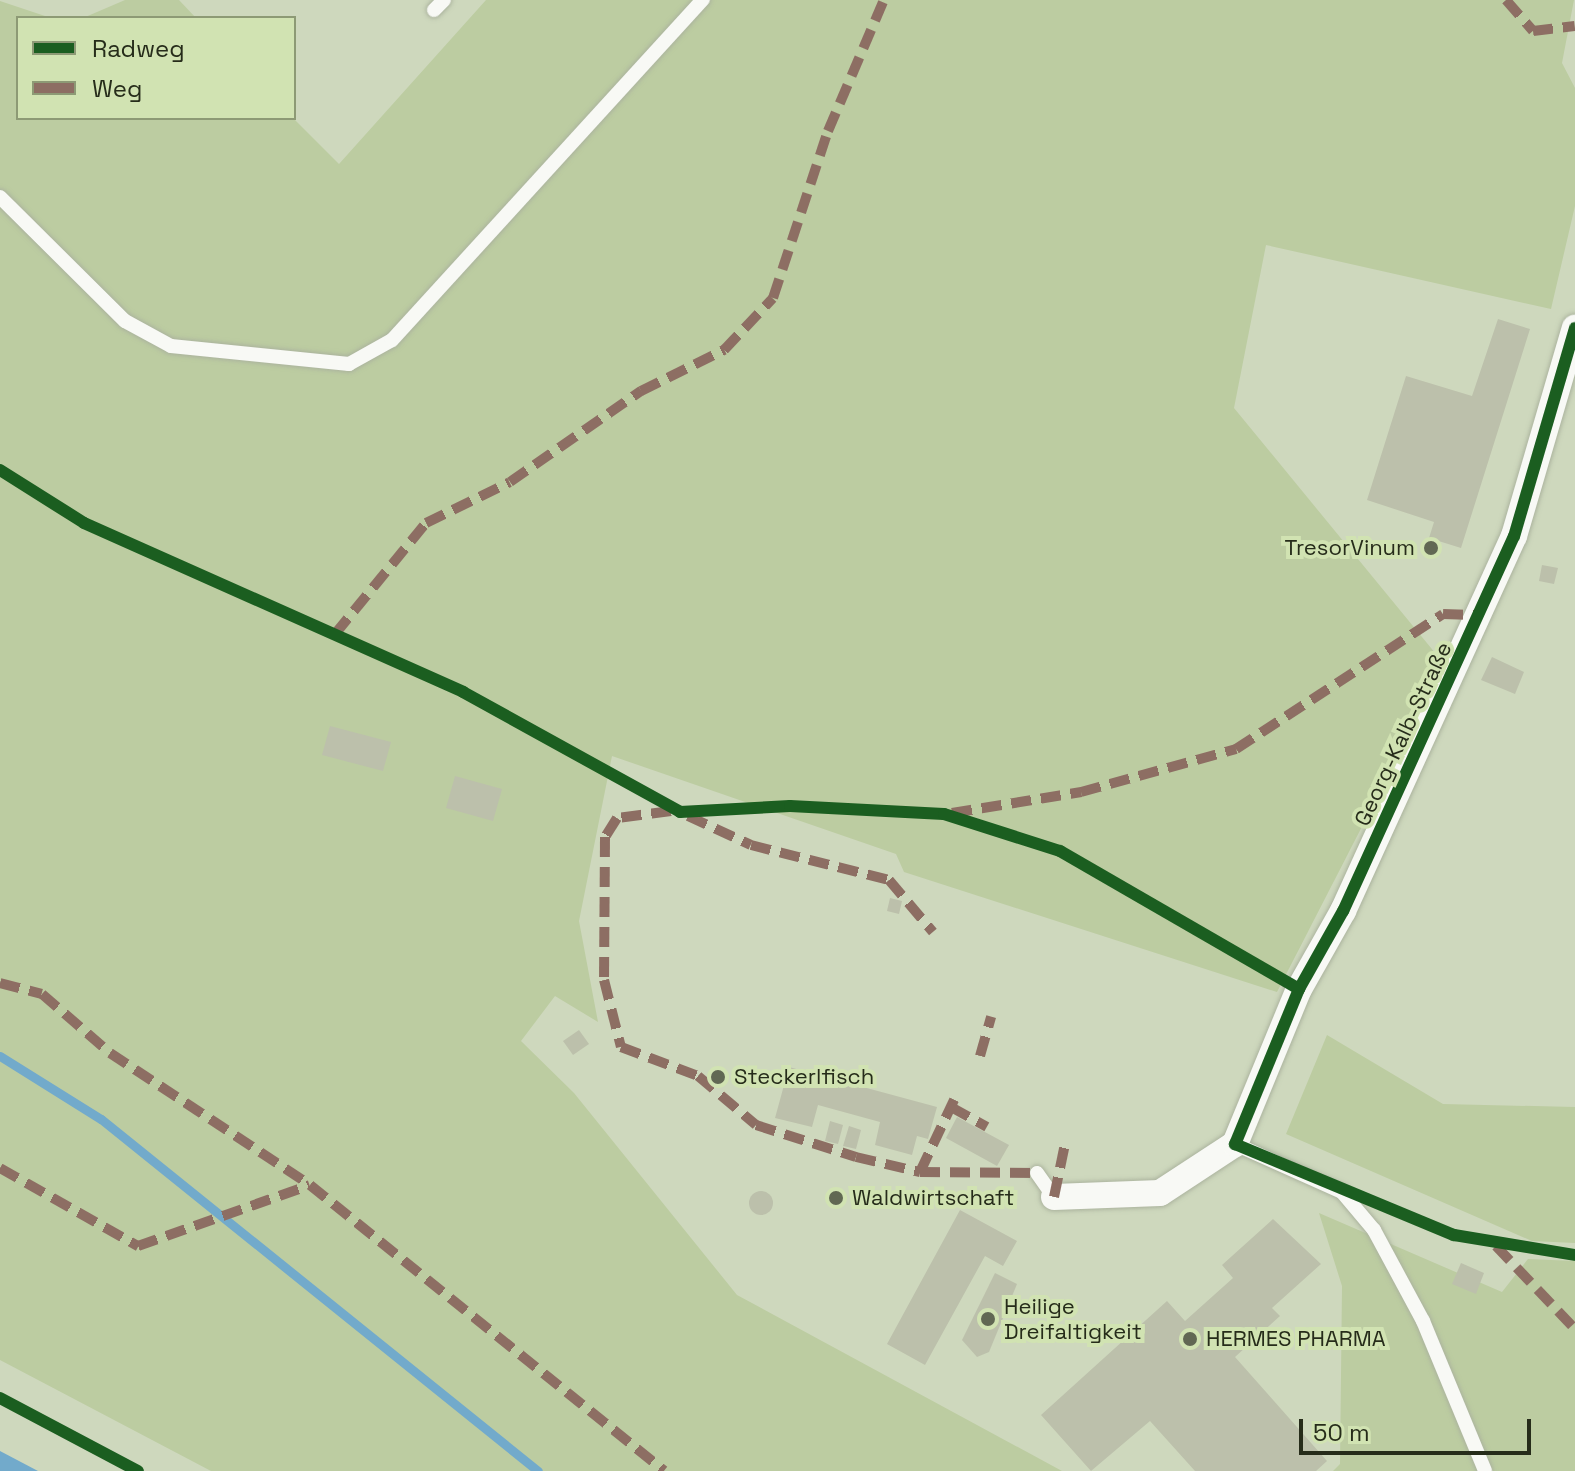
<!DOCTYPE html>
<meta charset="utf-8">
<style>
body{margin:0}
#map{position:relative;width:1575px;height:1471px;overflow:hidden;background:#ced8bd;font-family:"Space Grotesk",sans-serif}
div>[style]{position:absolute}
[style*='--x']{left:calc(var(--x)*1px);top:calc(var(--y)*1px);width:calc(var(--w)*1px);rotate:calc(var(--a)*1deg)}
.green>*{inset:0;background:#bccca1}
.water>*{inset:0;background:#72aacb}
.stream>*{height:9px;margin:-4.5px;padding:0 4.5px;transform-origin:4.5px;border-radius:4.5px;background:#72aacb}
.building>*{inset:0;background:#bcc0ab}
.round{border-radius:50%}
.roads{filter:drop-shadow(0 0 2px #abb39e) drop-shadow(0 0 2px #abb39e)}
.service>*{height:14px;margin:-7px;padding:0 7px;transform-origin:7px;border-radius:7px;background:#f8f9f5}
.minor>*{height:26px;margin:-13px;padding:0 13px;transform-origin:13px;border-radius:13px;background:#f8f9f5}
.quiet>*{height:10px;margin-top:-5px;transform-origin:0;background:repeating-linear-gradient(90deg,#8d6e63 0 20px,transparent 0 30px)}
.cycleway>*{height:12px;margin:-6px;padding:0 6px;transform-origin:6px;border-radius:6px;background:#1b5e20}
.dots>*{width:22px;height:22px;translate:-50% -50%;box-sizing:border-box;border:4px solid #d1e3b2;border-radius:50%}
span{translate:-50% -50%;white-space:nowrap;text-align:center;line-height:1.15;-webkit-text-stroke:8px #d1e3b2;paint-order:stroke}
.poi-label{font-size:22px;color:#262c1a}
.right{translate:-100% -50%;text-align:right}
.left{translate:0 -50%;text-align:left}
.street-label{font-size:22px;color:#262c1a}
.legend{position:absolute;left:16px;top:16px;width:280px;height:104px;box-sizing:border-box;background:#d1e3b2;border:2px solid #8d9a75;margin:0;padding:10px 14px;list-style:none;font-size:24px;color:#262c1a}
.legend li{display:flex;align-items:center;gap:16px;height:40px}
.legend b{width:40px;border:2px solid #8d9a75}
.scale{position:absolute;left:1299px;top:1419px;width:232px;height:36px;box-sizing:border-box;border:4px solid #262c1a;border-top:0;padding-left:10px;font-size:24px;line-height:28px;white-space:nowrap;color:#262c1a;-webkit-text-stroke:6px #d1e3b2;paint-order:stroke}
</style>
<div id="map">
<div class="green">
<i style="clip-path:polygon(125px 0,179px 0,196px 18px,83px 18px)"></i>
<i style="clip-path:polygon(486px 0,1574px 0,1562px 63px,1575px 88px,1575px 206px,1551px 309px,1266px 245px,1234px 408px,1445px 665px,1277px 992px,904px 872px,896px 854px,612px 756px,579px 921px,598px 1022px,555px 996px,521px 1041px,574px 1093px,737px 1295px,1062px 1471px,211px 1471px,0 1360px,0 1px,51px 18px,18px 18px,18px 118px,293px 118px,339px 164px)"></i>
<i style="clip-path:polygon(1327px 1035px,1443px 1104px,1575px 1107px,1575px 1243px,1532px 1241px,1286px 1134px)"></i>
<i style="clip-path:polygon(1319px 1213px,1502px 1292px,1528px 1259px,1575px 1261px,1575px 1471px,1333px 1471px,1340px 1464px,1342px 1286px)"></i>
</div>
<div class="water">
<i style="clip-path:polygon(0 1451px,38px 1471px,0 1471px)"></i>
</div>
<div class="stream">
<i style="--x:0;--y:1056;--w:119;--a:32"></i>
<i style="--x:101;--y:1119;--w:561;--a:38.85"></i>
</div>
<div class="building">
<i style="clip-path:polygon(1498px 319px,1530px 329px,1461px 548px,1429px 538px,1434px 522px,1367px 500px,1406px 376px,1472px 396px)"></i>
<i style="clip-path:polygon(1542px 565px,1558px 568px,1554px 584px,1539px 581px)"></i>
<i style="clip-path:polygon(1492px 657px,1524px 672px,1515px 694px,1481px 680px)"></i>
<i style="clip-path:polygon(330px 726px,391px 742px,383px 771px,322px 755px)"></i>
<i style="clip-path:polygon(455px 776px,502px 789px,493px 821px,446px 808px)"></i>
<i style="clip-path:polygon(890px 898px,902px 901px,899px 914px,887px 911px)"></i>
<i style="clip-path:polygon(579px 1030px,589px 1044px,573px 1055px,563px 1041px)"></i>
<i style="clip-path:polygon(789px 1067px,937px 1107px,928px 1139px,917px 1136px,912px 1155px,875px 1145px,880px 1122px,818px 1105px,812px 1127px,775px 1118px)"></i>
<i style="clip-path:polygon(957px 1117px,1009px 1145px,997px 1166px,946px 1138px)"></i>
<i style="clip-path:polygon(830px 1121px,843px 1125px,838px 1144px,825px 1141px)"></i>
<i style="clip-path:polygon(849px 1126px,861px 1130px,856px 1149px,843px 1146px)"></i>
<i class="round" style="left:749px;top:1191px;width:24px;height:24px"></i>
<i style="clip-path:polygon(960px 1210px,1017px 1241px,1003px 1266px,985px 1256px,925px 1365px,887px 1344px)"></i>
<i style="clip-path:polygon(1273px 1219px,1321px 1264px,1272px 1308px,1280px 1316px,1235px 1357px,1327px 1461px,1316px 1471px,1195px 1471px,1150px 1421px,1091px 1471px,1041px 1415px,1167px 1301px,1185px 1321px,1233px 1278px,1222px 1265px)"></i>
<i style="clip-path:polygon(1461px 1263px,1484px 1273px,1476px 1294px,1452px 1284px)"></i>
<i style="clip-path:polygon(995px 1273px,1017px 1284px,989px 1352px,977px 1357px,962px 1340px)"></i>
</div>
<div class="roads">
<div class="service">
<i style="--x:434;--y:10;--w:14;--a:-45"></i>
<i style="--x:0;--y:197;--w:176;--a:44.8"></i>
<i style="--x:125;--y:321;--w:52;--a:28.5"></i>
<i style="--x:171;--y:346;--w:179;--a:5.8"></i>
<i style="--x:349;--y:364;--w:49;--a:-29.2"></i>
<i style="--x:392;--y:340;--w:461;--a:-47.6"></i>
<i style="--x:1235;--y:1144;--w:117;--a:24.2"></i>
<i style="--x:1342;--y:1192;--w:50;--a:49.9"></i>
<i style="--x:1374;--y:1230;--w:103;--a:61.7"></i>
<i style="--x:1423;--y:1321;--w:162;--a:67.5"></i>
<i style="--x:1037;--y:1173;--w:29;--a:55"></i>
</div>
<div class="minor">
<i style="--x:1054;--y:1197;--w:106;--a:-2.2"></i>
<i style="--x:1160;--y:1193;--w:90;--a:-33.2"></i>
<i style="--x:1235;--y:1144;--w:168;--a:-67.6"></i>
<i style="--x:1299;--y:989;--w:90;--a:-60.6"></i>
<i style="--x:1343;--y:911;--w:412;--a:-65.5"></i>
<i style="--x:1514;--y:536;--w:217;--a:-73.7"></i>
</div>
</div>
<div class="quiet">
<i style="--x:1506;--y:0;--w:41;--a:48.9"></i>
<i style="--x:1533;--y:31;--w:42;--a:-6.8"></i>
<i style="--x:335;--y:634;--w:144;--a:-50.7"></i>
<i style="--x:426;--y:523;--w:93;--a:-26"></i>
<i style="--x:510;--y:482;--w:160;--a:-34.8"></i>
<i style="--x:641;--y:391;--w:93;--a:-26.3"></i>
<i style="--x:724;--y:350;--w:71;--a:-46.7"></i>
<i style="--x:773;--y:298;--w:176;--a:-71.8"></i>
<i style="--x:828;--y:131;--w:142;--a:-66.9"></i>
<i style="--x:671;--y:811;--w:54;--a:172.6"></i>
<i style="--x:617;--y:818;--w:22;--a:122"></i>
<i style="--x:605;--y:837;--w:143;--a:90.4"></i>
<i style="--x:604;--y:980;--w:69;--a:75.8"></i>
<i style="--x:621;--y:1047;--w:82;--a:20.6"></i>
<i style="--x:698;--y:1076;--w:76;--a:40.2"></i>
<i style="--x:756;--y:1125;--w:105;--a:17.7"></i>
<i style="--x:856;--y:1157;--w:66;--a:13.2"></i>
<i style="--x:920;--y:1172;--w:117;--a:0.5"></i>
<i style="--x:952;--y:813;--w:131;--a:-9.2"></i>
<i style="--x:1081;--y:792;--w:161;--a:-15.5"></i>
<i style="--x:1236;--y:749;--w:247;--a:-33.1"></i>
<i style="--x:1443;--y:614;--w:38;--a:2"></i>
<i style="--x:688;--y:816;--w:69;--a:24.7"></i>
<i style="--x:751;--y:845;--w:142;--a:14.2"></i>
<i style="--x:889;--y:880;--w:68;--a:49.8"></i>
<i style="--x:0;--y:983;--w:43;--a:14.7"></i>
<i style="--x:42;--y:994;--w:90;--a:40.9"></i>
<i style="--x:110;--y:1053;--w:240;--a:33.4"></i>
<i style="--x:310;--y:1185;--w:455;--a:38.9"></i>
<i style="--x:980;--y:1056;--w:41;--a:-74.2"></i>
<i style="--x:951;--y:1107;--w:41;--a:29.1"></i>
<i style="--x:0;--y:1168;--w:159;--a:29.5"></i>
<i style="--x:138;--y:1246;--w:182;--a:-19.5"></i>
<i style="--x:920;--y:1172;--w:80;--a:-64.7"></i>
<i style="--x:1054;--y:1197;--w:54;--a:-78.3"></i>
<i style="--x:1496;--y:1246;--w:115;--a:46.4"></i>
</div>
<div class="cycleway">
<i style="--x:1575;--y:328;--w:217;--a:106.3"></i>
<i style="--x:1514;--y:536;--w:412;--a:114.5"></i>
<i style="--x:1343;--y:911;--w:90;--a:119.4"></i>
<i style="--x:1299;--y:989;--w:168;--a:112.4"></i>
<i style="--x:1235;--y:1144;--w:237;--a:22.6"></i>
<i style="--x:1454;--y:1235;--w:123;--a:9.4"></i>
<i style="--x:0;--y:470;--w:99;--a:32.2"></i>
<i style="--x:84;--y:523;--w:415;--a:24"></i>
<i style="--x:463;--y:692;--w:248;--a:28.9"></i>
<i style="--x:680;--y:812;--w:110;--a:-3.1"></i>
<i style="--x:790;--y:806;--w:154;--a:3"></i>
<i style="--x:944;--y:814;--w:122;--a:17.7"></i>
<i style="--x:1060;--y:851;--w:276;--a:30"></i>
<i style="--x:0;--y:1398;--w:156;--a:27.9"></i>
</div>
<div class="dots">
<i style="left:1431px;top:548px;background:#616853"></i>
<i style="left:718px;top:1077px;background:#616853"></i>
<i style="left:836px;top:1198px;background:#616853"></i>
<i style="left:988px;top:1319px;background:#616853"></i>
<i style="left:1190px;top:1339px;background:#616853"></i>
</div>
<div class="poi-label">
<span class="right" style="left:1415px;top:548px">TresorVinum</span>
<span class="left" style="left:734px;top:1077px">Steckerlfisch</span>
<span class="left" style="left:852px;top:1198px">Waldwirtschaft</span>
<span class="left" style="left:1004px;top:1319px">Heilige<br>Dreifaltigkeit</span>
<span class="left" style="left:1206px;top:1339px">HERMES PHARMA</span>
</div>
<div class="street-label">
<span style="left:1403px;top:734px;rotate:-65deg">Georg-Kalb-Straße</span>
</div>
<ul class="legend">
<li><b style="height:10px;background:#1b5e20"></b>Radweg</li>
<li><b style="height:10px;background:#8d6e63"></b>Weg</li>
</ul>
<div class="scale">50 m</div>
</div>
